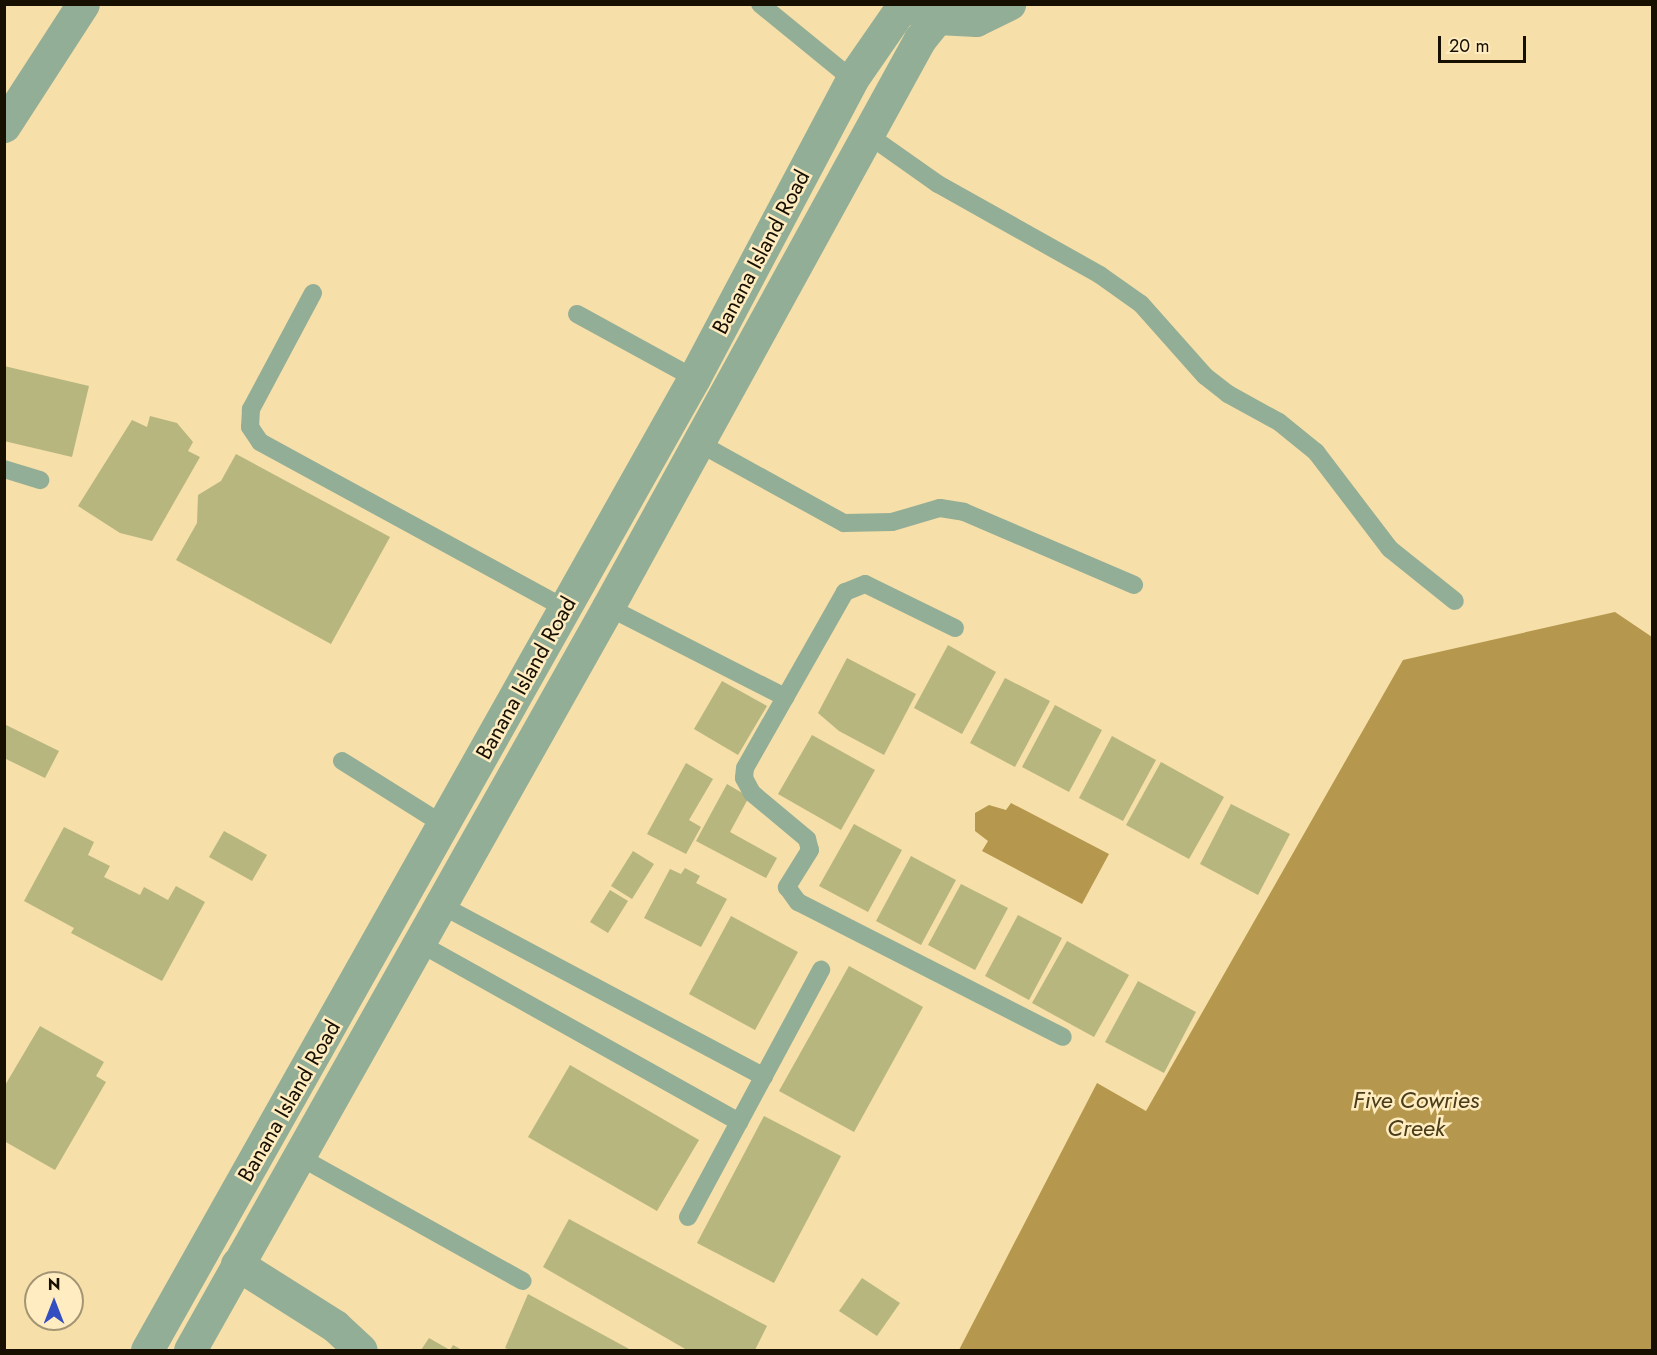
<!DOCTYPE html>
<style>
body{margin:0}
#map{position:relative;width:1657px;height:1355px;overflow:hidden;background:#f6dfa8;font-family:Jost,sans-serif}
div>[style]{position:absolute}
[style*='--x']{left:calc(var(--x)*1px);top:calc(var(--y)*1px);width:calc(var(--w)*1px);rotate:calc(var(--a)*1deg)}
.water>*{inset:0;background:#b5984d}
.building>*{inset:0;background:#b6b67e}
.service>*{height:18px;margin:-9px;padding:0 9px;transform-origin:9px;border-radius:9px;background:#93ae96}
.minor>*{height:33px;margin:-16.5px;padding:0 16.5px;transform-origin:16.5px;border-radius:16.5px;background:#93ae96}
.tertiary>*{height:33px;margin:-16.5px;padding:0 16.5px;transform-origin:16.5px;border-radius:16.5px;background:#93ae96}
span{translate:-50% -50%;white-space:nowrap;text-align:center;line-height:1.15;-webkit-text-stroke:5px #ffedc1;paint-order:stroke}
.street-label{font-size:22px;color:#170f00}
.water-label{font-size:24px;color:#493c1a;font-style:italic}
.frame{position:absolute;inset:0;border:6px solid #170f00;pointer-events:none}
.north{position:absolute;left:24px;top:1271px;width:60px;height:60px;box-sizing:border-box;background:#ffedc1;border:2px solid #a29474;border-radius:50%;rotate:0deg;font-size:16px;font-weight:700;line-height:24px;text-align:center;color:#170f00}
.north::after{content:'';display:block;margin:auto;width:21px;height:27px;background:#334ec0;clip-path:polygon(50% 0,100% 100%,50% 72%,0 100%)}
.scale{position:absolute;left:1438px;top:36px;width:88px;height:27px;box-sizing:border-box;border:3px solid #170f00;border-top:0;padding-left:8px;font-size:18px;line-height:21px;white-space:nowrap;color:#170f00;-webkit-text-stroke:4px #ffedc1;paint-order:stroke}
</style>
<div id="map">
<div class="water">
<i style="clip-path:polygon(1615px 612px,1652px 637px,1652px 1350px,959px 1350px,1097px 1083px,1146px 1111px,1403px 660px)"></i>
<i style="clip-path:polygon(1011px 803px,1109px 854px,1082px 904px,982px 851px,988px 841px,975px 831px,975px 813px,989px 805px,1006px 810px)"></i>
</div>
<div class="building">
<i style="clip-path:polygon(4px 366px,89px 386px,72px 457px,4px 441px)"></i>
<i style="clip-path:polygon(150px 416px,177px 423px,193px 442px,188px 451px,200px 457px,152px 541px,120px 533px,78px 506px,132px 420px,147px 427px)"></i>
<i style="clip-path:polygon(236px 454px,390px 537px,331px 644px,176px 560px,197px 523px,198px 495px,221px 481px)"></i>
<i style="clip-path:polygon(948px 645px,996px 672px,962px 734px,914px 708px)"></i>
<i style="clip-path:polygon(847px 658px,916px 694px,884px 755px,839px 731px,818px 713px)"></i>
<i style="clip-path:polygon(1005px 678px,1050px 701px,1015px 767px,970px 743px)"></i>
<i style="clip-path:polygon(722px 681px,767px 706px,738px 755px,694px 729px)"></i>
<i style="clip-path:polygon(1055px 705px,1102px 730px,1069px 792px,1022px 767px)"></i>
<i style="clip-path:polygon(4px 724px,59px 751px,45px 778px,4px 758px)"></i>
<i style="clip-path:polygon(812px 735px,875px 770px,841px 830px,778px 794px)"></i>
<i style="clip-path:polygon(1112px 736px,1156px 760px,1123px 821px,1079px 798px)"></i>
<i style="clip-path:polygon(1161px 762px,1224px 797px,1189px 859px,1126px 825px)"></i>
<i style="clip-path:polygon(686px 763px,713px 779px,689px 820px,701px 827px,686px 854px,647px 834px)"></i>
<i style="clip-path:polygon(727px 784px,749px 797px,730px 832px,777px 858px,766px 878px,696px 841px)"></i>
<i style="clip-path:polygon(1231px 804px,1290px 834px,1258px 895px,1200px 864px)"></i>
<i style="clip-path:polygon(854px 824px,902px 850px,868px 912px,819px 886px)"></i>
<i style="clip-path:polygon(64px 827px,94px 842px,88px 855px,110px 866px,104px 877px,140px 895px,144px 887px,168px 900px,176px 886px,205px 902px,162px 981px,71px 933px,74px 928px,24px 901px)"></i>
<i style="clip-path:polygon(224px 831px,267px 855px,252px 881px,209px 857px)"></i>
<i style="clip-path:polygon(633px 851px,654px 864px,632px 899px,611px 886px)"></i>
<i style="clip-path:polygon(911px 856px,956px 880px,921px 945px,876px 921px)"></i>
<i style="clip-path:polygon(685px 868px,700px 876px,696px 883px,727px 899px,701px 947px,644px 918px,670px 869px,681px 874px)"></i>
<i style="clip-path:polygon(961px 884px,1008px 908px,975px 970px,928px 945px)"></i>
<i style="clip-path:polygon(610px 890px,628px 901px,608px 933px,590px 922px)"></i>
<i style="clip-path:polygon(1018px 915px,1062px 938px,1029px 1000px,985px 976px)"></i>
<i style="clip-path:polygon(731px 916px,798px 952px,755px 1030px,689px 994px)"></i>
<i style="clip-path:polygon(1067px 941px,1129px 975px,1094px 1037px,1032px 1003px)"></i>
<i style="clip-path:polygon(849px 966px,923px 1007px,854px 1132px,779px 1091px)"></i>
<i style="clip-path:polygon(1138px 981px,1196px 1012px,1164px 1073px,1105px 1042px)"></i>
<i style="clip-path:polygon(40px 1026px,104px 1062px,96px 1076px,106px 1082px,55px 1170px,4px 1141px,4px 1087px)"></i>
<i style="clip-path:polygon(570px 1065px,699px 1140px,657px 1211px,528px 1137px)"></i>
<i style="clip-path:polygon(764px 1116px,841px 1156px,774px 1283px,697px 1243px)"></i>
<i style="clip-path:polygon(569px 1219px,767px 1326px,755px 1350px,687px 1350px,543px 1267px)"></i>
<i style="clip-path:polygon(862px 1278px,900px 1303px,877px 1336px,839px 1311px)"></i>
<i style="clip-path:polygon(528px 1294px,631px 1350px,510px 1350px,505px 1348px)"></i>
<i style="clip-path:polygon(429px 1338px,450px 1350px,453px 1345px,462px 1350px,421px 1350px)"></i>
</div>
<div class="service">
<i style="--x:760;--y:4;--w:119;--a:39.2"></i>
<i style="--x:867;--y:134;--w:87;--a:35.2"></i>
<i style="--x:938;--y:184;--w:186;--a:29.3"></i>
<i style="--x:1100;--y:275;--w:50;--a:35.3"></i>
<i style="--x:1141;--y:304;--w:96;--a:48.4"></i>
<i style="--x:1205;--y:376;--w:29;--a:38"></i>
<i style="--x:1228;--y:394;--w:58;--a:28.8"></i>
<i style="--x:1279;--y:422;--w:48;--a:39"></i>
<i style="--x:1316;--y:452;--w:122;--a:52.7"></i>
<i style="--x:1390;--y:549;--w:83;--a:38.7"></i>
<i style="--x:313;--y:293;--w:132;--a:118.1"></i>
<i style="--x:251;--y:409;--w:18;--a:93"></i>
<i style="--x:250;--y:427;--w:18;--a:56"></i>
<i style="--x:260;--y:442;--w:347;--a:28.6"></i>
<i style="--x:577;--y:314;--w:133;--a:28.7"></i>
<i style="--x:697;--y:442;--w:168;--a:28.9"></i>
<i style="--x:844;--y:523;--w:48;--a:-1.2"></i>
<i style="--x:892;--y:522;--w:50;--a:-16.3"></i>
<i style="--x:940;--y:508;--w:24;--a:9"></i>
<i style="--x:964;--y:512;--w:185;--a:23.2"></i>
<i style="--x:4;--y:469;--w:38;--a:17"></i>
<i style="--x:608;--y:607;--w:199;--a:27"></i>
<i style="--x:955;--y:628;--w:100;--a:-153.9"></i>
<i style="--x:865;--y:584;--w:22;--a:158"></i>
<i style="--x:845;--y:592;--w:202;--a:119.6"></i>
<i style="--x:745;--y:768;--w:10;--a:96"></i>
<i style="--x:744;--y:778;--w:17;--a:62"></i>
<i style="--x:752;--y:793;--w:72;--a:39.9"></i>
<i style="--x:807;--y:839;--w:11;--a:75"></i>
<i style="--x:810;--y:850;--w:44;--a:121.9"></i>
<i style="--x:787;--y:887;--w:19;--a:54"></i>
<i style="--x:798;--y:902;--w:297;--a:27"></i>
<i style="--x:342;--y:761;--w:120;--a:32.1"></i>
<i style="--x:439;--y:904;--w:368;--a:28"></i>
<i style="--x:419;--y:943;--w:367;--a:29.2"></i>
<i style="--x:298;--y:1156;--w:257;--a:29.1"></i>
<i style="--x:688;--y:1217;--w:281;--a:-61.7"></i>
</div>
<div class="minor">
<i style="--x:4;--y:126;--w:145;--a:-57.1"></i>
<i style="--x:237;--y:1264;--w:116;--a:32.3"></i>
<i style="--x:335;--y:1326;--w:35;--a:43"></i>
</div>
<div class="tertiary">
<i style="--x:916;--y:9;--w:23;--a:23"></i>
<i style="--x:937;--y:18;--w:39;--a:3"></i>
<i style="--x:976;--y:20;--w:37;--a:-26"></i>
<i style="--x:147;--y:1350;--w:1115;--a:-60.63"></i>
<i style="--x:694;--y:378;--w:338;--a:-62.1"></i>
<i style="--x:852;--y:79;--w:91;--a:-55.3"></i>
<i style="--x:190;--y:1350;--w:853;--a:-60.64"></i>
<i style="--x:608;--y:607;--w:648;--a:-61.22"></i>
<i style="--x:920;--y:39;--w:27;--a:-51"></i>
</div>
<div class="street-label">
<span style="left:761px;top:252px;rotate:-62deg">Banana Island Road</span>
<span style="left:526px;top:678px;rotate:-61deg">Banana Island Road</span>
<span style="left:289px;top:1101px;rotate:-60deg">Banana Island Road</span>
</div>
<div class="water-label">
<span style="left:1416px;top:1114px">Five Cowries<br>Creek</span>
</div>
<div class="frame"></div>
<div class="north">N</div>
<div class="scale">20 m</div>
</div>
